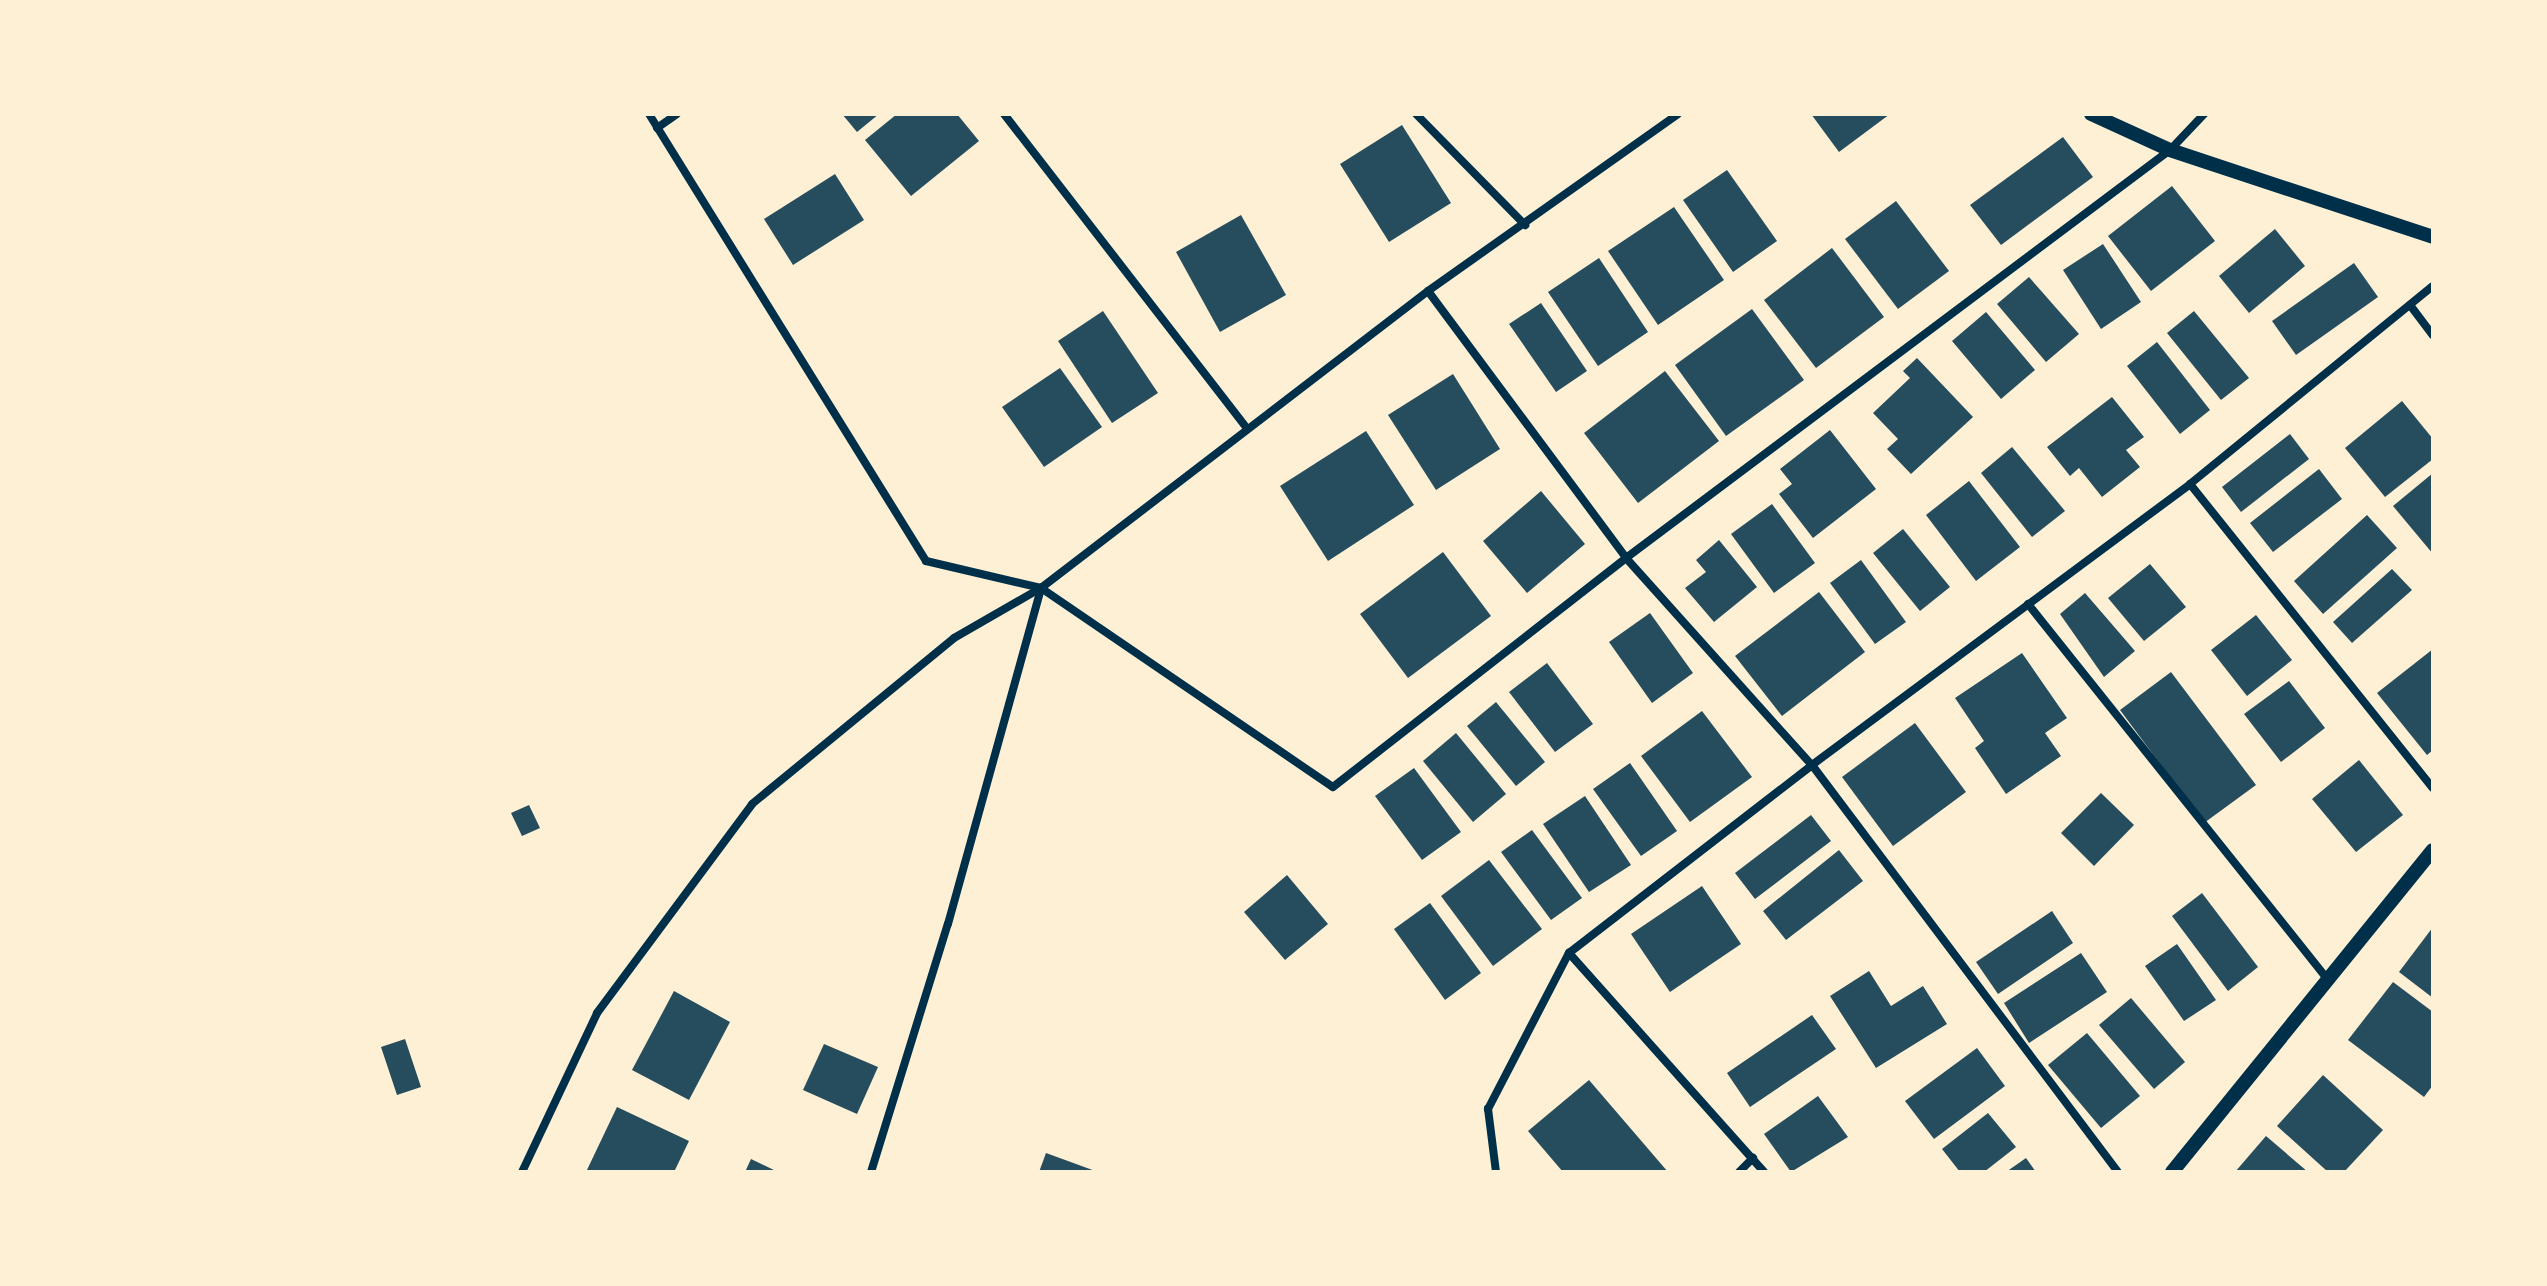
<!DOCTYPE html>
<style>
body{margin:0}
#map{position:relative;width:2547px;height:1286px;overflow:hidden;background:#fdf0d5;font-family:Raleway,sans-serif}
div>[style]{position:absolute}
[style*='--x']{left:calc(var(--x)*1px);top:calc(var(--y)*1px);width:calc(var(--w)*1px);rotate:calc(var(--a)*1deg)}
.building>*{inset:0;background:#264d5e}
.minor>*{height:8px;margin:-4px;padding:0 4px;transform-origin:4px;border-radius:4px;background:#003049}
.tertiary>*{height:14px;margin:-7px;padding:0 7px;transform-origin:7px;border-radius:7px;background:#003049}
span{translate:-50% -50%;white-space:nowrap;text-align:center;line-height:1.15;-webkit-text-stroke:8px #fdf0d5;paint-order:stroke}
.frame{position:absolute;inset:0;border:116px solid #fdf0d5;pointer-events:none}
</style>
<div id="map">
<div class="building">
<i style="clip-path:polygon(842px 114px,879px 114px,857px 132px)"></i>
<i style="clip-path:polygon(897px 114px,957px 114px,979px 141px,911px 196px,865px 140px)"></i>
<i style="clip-path:polygon(1811px 114px,1890px 114px,1839px 152px)"></i>
<i style="clip-path:polygon(1402px 125px,1451px 203px,1389px 242px,1340px 164px)"></i>
<i style="clip-path:polygon(2063px 137px,2093px 177px,2001px 245px,1970px 205px)"></i>
<i style="clip-path:polygon(1727px 170px,1777px 241px,1733px 272px,1683px 200px)"></i>
<i style="clip-path:polygon(835px 174px,864px 220px,793px 265px,764px 219px)"></i>
<i style="clip-path:polygon(2172px 186px,2215px 241px,2151px 291px,2108px 236px)"></i>
<i style="clip-path:polygon(1896px 201px,1949px 271px,1898px 309px,1845px 239px)"></i>
<i style="clip-path:polygon(1674px 207px,1724px 280px,1658px 325px,1608px 251px)"></i>
<i style="clip-path:polygon(1241px 215px,1286px 295px,1220px 332px,1176px 252px)"></i>
<i style="clip-path:polygon(2275px 229px,2305px 266px,2249px 313px,2219px 276px)"></i>
<i style="clip-path:polygon(2103px 244px,2141px 302px,2101px 329px,2063px 270px)"></i>
<i style="clip-path:polygon(1832px 248px,1884px 317px,1816px 368px,1764px 300px)"></i>
<i style="clip-path:polygon(1599px 258px,1648px 332px,1598px 366px,1548px 292px)"></i>
<i style="clip-path:polygon(2354px 263px,2378px 297px,2296px 355px,2272px 321px)"></i>
<i style="clip-path:polygon(2029px 277px,2079px 334px,2046px 362px,1997px 304px)"></i>
<i style="clip-path:polygon(1541px 303px,1587px 371px,1556px 392px,1509px 324px)"></i>
<i style="clip-path:polygon(1752px 309px,1804px 380px,1726px 436px,1675px 365px)"></i>
<i style="clip-path:polygon(1103px 311px,1158px 393px,1112px 423px,1058px 341px)"></i>
<i style="clip-path:polygon(2194px 311px,2249px 378px,2221px 400px,2167px 333px)"></i>
<i style="clip-path:polygon(1986px 312px,2035px 370px,2001px 399px,1952px 341px)"></i>
<i style="clip-path:polygon(2157px 342px,2210px 410px,2180px 434px,2127px 366px)"></i>
<i style="clip-path:polygon(1917px 358px,1973px 417px,1911px 474px,1887px 449px,1898px 439px,1873px 413px,1910px 378px,1903px 371px)"></i>
<i style="clip-path:polygon(1060px 368px,1102px 427px,1044px 467px,1002px 407px)"></i>
<i style="clip-path:polygon(1665px 371px,1719px 441px,1638px 503px,1584px 433px)"></i>
<i style="clip-path:polygon(1453px 374px,1500px 449px,1436px 490px,1388px 415px)"></i>
<i style="clip-path:polygon(2112px 397px,2144px 437px,2126px 450px,2140px 467px,2102px 497px,2079px 468px,2070px 476px,2047px 447px)"></i>
<i style="clip-path:polygon(2402px 401px,2433px 439px,2433px 459px,2385px 497px,2345px 448px)"></i>
<i style="clip-path:polygon(1830px 430px,1876px 489px,1813px 538px,1779px 494px,1792px 484px,1780px 469px)"></i>
<i style="clip-path:polygon(1366px 431px,1414px 505px,1328px 561px,1280px 486px)"></i>
<i style="clip-path:polygon(2290px 434px,2309px 459px,2241px 512px,2222px 487px)"></i>
<i style="clip-path:polygon(2012px 447px,2065px 511px,2032px 537px,1981px 473px)"></i>
<i style="clip-path:polygon(2319px 469px,2342px 499px,2273px 552px,2250px 523px)"></i>
<i style="clip-path:polygon(2433px 473px,2433px 554px,2393px 506px)"></i>
<i style="clip-path:polygon(1969px 481px,2020px 547px,1976px 581px,1926px 515px)"></i>
<i style="clip-path:polygon(1541px 491px,1585px 544px,1527px 593px,1483px 541px)"></i>
<i style="clip-path:polygon(1772px 504px,1815px 563px,1774px 593px,1731px 534px)"></i>
<i style="clip-path:polygon(2367px 515px,2397px 548px,2323px 614px,2294px 581px)"></i>
<i style="clip-path:polygon(1903px 529px,1950px 587px,1920px 611px,1873px 553px)"></i>
<i style="clip-path:polygon(1719px 540px,1757px 587px,1714px 622px,1685px 588px,1706px 572px,1696px 560px)"></i>
<i style="clip-path:polygon(1443px 552px,1491px 616px,1408px 678px,1360px 614px)"></i>
<i style="clip-path:polygon(1861px 560px,1906px 622px,1875px 644px,1830px 583px)"></i>
<i style="clip-path:polygon(2150px 564px,2186px 607px,2144px 641px,2108px 598px)"></i>
<i style="clip-path:polygon(2392px 569px,2412px 590px,2352px 643px,2333px 622px)"></i>
<i style="clip-path:polygon(1819px 592px,1865px 652px,1782px 716px,1735px 656px)"></i>
<i style="clip-path:polygon(2085px 593px,2135px 651px,2104px 677px,2060px 614px)"></i>
<i style="clip-path:polygon(1650px 613px,1693px 673px,1652px 703px,1609px 642px)"></i>
<i style="clip-path:polygon(2256px 615px,2292px 660px,2247px 696px,2211px 650px)"></i>
<i style="clip-path:polygon(2433px 649px,2433px 750px,2427px 755px,2377px 693px)"></i>
<i style="clip-path:polygon(2022px 653px,2067px 718px,2045px 733px,2061px 756px,2006px 794px,1975px 748px,1984px 741px,1955px 698px)"></i>
<i style="clip-path:polygon(1547px 663px,1593px 724px,1555px 752px,1509px 692px)"></i>
<i style="clip-path:polygon(2171px 672px,2256px 785px,2204px 823px,2120px 710px)"></i>
<i style="clip-path:polygon(2289px 681px,2325px 728px,2281px 762px,2244px 714px)"></i>
<i style="clip-path:polygon(1496px 702px,1545px 762px,1516px 786px,1467px 726px)"></i>
<i style="clip-path:polygon(1702px 711px,1752px 777px,1690px 822px,1641px 756px)"></i>
<i style="clip-path:polygon(1915px 723px,1966px 792px,1893px 846px,1842px 777px)"></i>
<i style="clip-path:polygon(1456px 733px,1506px 794px,1473px 822px,1423px 761px)"></i>
<i style="clip-path:polygon(2359px 760px,2403px 815px,2356px 852px,2312px 799px)"></i>
<i style="clip-path:polygon(1630px 763px,1677px 831px,1641px 856px,1593px 789px)"></i>
<i style="clip-path:polygon(1414px 768px,1461px 832px,1422px 860px,1375px 796px)"></i>
<i style="clip-path:polygon(2101px 793px,2134px 825px,2094px 866px,2061px 833px)"></i>
<i style="clip-path:polygon(1585px 796px,1631px 865px,1589px 892px,1543px 824px)"></i>
<i style="clip-path:polygon(529px 805px,540px 828px,522px 836px,511px 813px)"></i>
<i style="clip-path:polygon(1811px 815px,1831px 841px,1755px 899px,1735px 873px)"></i>
<i style="clip-path:polygon(1532px 830px,1582px 898px,1551px 920px,1501px 852px)"></i>
<i style="clip-path:polygon(1839px 850px,1863px 881px,1786px 940px,1763px 911px)"></i>
<i style="clip-path:polygon(1489px 860px,1542px 929px,1493px 966px,1441px 896px)"></i>
<i style="clip-path:polygon(1287px 875px,1328px 924px,1285px 960px,1244px 912px)"></i>
<i style="clip-path:polygon(1702px 886px,1741px 944px,1670px 992px,1631px 934px)"></i>
<i style="clip-path:polygon(2202px 893px,2258px 967px,2228px 991px,2172px 916px)"></i>
<i style="clip-path:polygon(1430px 903px,1481px 973px,1445px 1000px,1394px 929px)"></i>
<i style="clip-path:polygon(2052px 911px,2073px 943px,1998px 994px,1976px 962px)"></i>
<i style="clip-path:polygon(2433px 927px,2433px 998px,2399px 972px)"></i>
<i style="clip-path:polygon(2177px 944px,2216px 1000px,2184px 1021px,2145px 966px)"></i>
<i style="clip-path:polygon(2081px 953px,2107px 992px,2029px 1043px,2004px 1003px)"></i>
<i style="clip-path:polygon(1869px 971px,1891px 1006px,1923px 986px,1947px 1024px,1876px 1068px,1830px 996px)"></i>
<i style="clip-path:polygon(2393px 982px,2433px 1012px,2433px 1085px,2424px 1097px,2348px 1040px)"></i>
<i style="clip-path:polygon(674px 991px,730px 1022px,689px 1100px,632px 1070px)"></i>
<i style="clip-path:polygon(2131px 998px,2185px 1062px,2154px 1089px,2099px 1025px)"></i>
<i style="clip-path:polygon(1812px 1015px,1836px 1049px,1750px 1107px,1727px 1073px)"></i>
<i style="clip-path:polygon(2087px 1033px,2140px 1096px,2101px 1128px,2048px 1065px)"></i>
<i style="clip-path:polygon(405px 1039px,421px 1087px,397px 1095px,381px 1047px)"></i>
<i style="clip-path:polygon(824px 1044px,878px 1067px,857px 1114px,803px 1090px)"></i>
<i style="clip-path:polygon(1977px 1048px,2005px 1086px,1934px 1139px,1905px 1101px)"></i>
<i style="clip-path:polygon(2323px 1075px,2383px 1130px,2344px 1172px,2328px 1172px,2277px 1126px)"></i>
<i style="clip-path:polygon(1589px 1080px,1668px 1172px,1563px 1172px,1528px 1131px)"></i>
<i style="clip-path:polygon(1818px 1096px,1848px 1137px,1791px 1172px,1764px 1134px)"></i>
<i style="clip-path:polygon(617px 1107px,689px 1141px,674px 1172px,586px 1172px)"></i>
<i style="clip-path:polygon(1988px 1113px,2016px 1147px,1984px 1172px,1960px 1172px,1942px 1149px)"></i>
<i style="clip-path:polygon(2266px 1136px,2308px 1172px,2235px 1172px)"></i>
<i style="clip-path:polygon(1046px 1153px,1098px 1172px,1039px 1172px)"></i>
<i style="clip-path:polygon(2026px 1158px,2036px 1172px,2006px 1172px)"></i>
<i style="clip-path:polygon(751px 1159px,778px 1172px,745px 1172px)"></i>
</div>
<div class="minor">
<i style="--x:649;--y:114;--w:526;--a:58.21"></i>
<i style="--x:926;--y:561;--w:118;--a:13.2"></i>
<i style="--x:1041;--y:588;--w:353;--a:34.3"></i>
<i style="--x:1333;--y:787;--w:372;--a:-38"></i>
<i style="--x:1626;--y:558;--w:680;--a:-36.87"></i>
<i style="--x:2170;--y:150;--w:50;--a:-46.6"></i>
<i style="--x:1004;--y:114;--w:397;--a:52.3"></i>
<i style="--x:1416;--y:114;--w:156;--a:45.5"></i>
<i style="--x:657;--y:128;--w:24;--a:-35"></i>
<i style="--x:1428;--y:291;--w:332;--a:53.4"></i>
<i style="--x:1626;--y:558;--w:278;--a:48.1"></i>
<i style="--x:1812;--y:765;--w:509;--a:53.06"></i>
<i style="--x:2410;--y:305;--w:38;--a:53"></i>
<i style="--x:2190;--y:484;--w:389;--a:51.4"></i>
<i style="--x:2028;--y:604;--w:481;--a:51.4"></i>
<i style="--x:1569;--y:953;--w:293;--a:48.3"></i>
<i style="--x:522;--y:1172;--w:176;--a:-64.7"></i>
<i style="--x:597;--y:1013;--w:260;--a:-53.4"></i>
<i style="--x:752;--y:804;--w:261;--a:-39.4"></i>
<i style="--x:954;--y:638;--w:100;--a:-29.9"></i>
<i style="--x:1041;--y:588;--w:488;--a:-37.5"></i>
<i style="--x:1428;--y:291;--w:306;--a:-35.3"></i>
<i style="--x:871;--y:1172;--w:260;--a:-72.8"></i>
<i style="--x:948;--y:924;--w:349;--a:-74.5"></i>
<i style="--x:1496;--y:1172;--w:64;--a:-97.2"></i>
<i style="--x:1488;--y:1109;--w:176;--a:-62.6"></i>
<i style="--x:1569;--y:953;--w:307;--a:-37.7"></i>
<i style="--x:1812;--y:765;--w:471;--a:-36.6"></i>
<i style="--x:2190;--y:484;--w:313;--a:-39.2"></i>
<i style="--x:1739;--y:1172;--w:20;--a:-45"></i>
</div>
<div class="tertiary">
<i style="--x:2091;--y:114;--w:87;--a:24.5"></i>
<i style="--x:2170;--y:150;--w:277;--a:18.3"></i>
<i style="--x:2172;--y:1172;--w:414;--a:-51"></i>
</div>
<div class="frame"></div>
</div>
